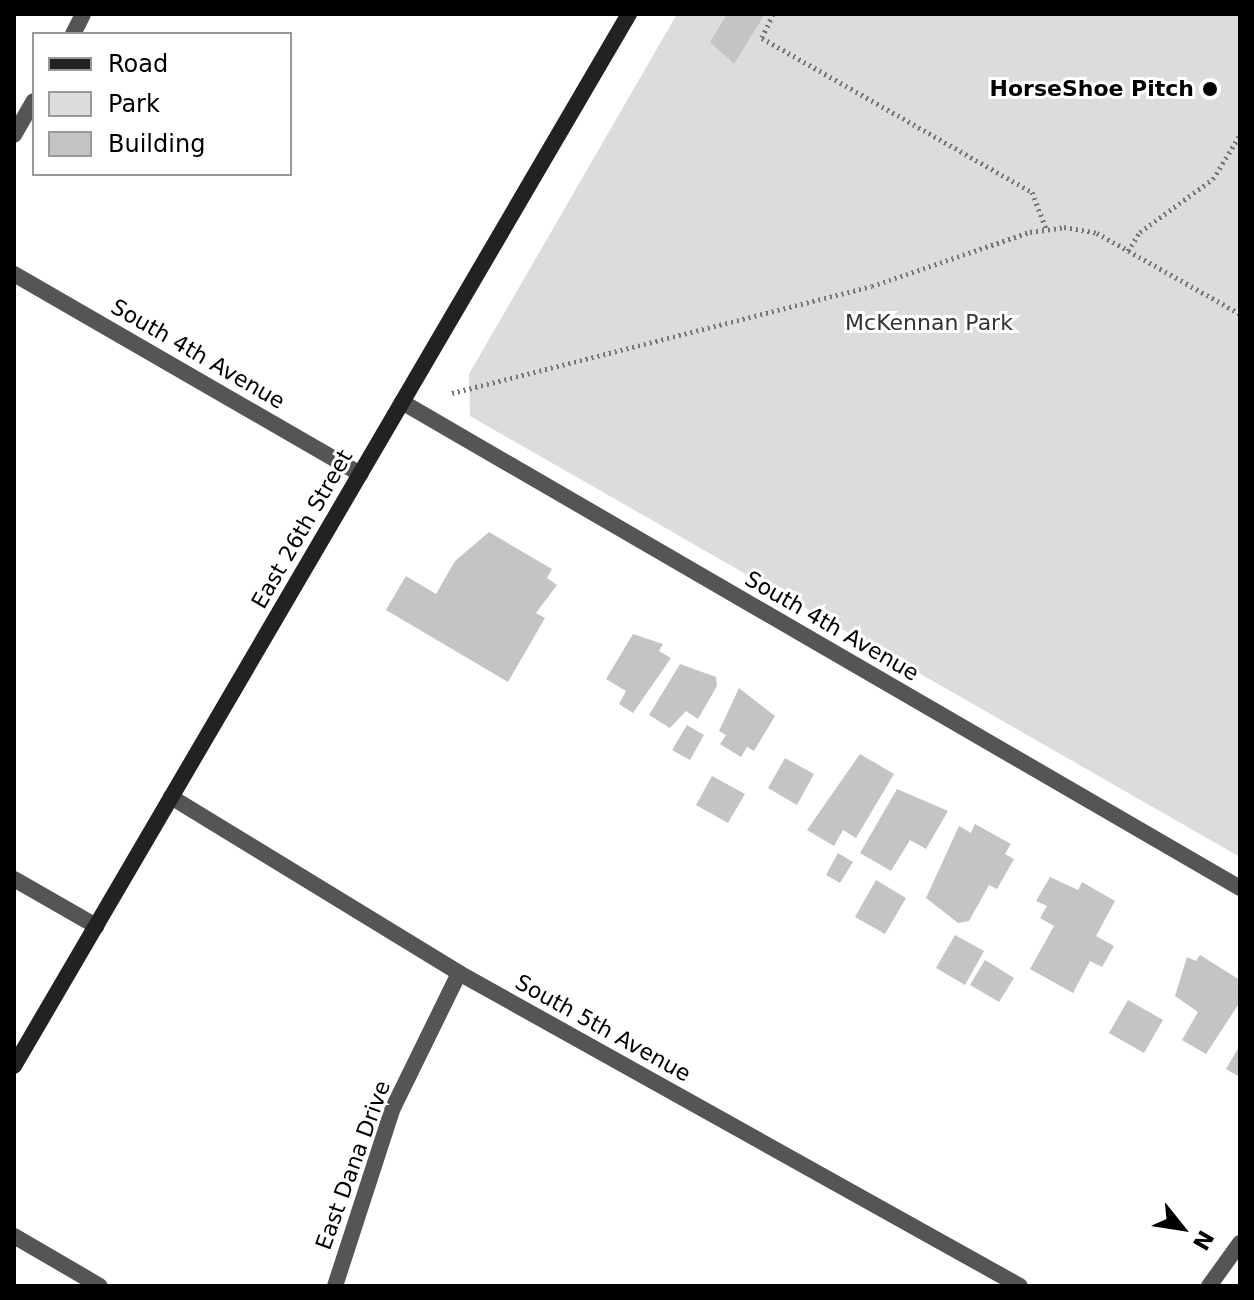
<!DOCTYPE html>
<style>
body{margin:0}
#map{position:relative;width:1254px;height:1300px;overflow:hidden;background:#fff;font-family:"DejaVu Sans",sans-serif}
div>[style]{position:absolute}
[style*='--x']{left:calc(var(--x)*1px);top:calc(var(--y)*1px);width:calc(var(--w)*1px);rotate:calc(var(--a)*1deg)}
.green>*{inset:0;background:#dcdcdc}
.building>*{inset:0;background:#c4c4c4}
.path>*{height:5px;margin-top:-2.5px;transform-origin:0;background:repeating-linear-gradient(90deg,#777 0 2px,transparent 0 6px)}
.minor>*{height:16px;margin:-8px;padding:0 8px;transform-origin:8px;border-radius:8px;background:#555}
.tertiary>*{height:16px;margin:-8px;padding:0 8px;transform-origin:8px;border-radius:8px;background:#555}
.secondary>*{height:16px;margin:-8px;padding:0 8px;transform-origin:8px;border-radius:8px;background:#222}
.dots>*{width:22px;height:22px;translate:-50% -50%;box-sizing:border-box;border:4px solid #fff;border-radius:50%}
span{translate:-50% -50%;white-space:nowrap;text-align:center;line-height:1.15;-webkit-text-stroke:6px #fff;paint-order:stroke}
.poi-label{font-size:22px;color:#000;font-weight:700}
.right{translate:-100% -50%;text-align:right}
.park-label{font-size:22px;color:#333}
.street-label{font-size:22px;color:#000}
.frame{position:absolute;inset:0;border:16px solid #000;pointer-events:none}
.legend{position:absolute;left:32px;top:32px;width:260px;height:144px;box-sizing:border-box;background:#fff;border:2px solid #999;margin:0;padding:10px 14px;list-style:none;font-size:24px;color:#000}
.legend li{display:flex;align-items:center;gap:16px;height:40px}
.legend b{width:40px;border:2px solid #999}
.north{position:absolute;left:1142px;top:1188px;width:80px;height:80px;-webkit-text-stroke:6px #fff;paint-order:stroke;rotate:120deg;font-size:22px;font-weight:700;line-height:32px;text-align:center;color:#000}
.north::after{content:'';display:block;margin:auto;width:28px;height:36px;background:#000;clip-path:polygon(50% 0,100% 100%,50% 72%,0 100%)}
</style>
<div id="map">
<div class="green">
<i style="clip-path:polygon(677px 14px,1240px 14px,1240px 857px,470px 416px,469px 374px)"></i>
</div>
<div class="building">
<i style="clip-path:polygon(727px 14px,765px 14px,734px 64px,710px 42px)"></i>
<i style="clip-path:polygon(489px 532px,552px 569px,547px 578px,557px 585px,536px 613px,545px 618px,508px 682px,386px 610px,406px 576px,436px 594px,455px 561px)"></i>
<i style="clip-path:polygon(633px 634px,663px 644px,659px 651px,671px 658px,633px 713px,619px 704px,626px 691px,606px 679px)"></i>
<i style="clip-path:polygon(680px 664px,716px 677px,717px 686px,698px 719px,686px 711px,670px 728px,649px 715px)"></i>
<i style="clip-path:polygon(739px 688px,775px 716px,754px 751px,747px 747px,741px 757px,720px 744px,726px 735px,719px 731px)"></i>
<i style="clip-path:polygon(687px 725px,704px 735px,690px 760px,672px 750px)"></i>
<i style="clip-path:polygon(860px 754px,894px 774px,856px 838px,843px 830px,834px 846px,807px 830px)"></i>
<i style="clip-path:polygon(785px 758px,814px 774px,797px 805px,768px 788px)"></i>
<i style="clip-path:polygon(712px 776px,745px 794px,728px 823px,696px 805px)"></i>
<i style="clip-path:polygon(897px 789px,948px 811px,926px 849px,910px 840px,891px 871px,860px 853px)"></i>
<i style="clip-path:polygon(975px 824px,1011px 844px,1005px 854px,1014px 859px,997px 889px,989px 885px,969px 921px,958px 923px,926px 898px,959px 826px,971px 833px)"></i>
<i style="clip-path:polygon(838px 853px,853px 862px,840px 883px,826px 875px)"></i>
<i style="clip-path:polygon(1050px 877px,1078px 890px,1082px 882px,1115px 901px,1096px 936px,1114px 946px,1102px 967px,1090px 961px,1073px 993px,1030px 969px,1054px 926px,1040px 918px,1047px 906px,1036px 901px)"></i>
<i style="clip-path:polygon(876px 880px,906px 898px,885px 934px,855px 917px)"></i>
<i style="clip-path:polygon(955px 935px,984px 951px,965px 985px,936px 968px)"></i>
<i style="clip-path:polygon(1200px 955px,1240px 980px,1240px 1002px,1206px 1054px,1182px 1040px,1198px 1012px,1175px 996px,1187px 957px,1196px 961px)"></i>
<i style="clip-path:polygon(985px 960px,1014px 978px,999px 1002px,970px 985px)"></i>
<i style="clip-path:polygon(1128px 1000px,1163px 1020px,1144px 1053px,1109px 1033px)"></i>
<i style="clip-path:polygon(1240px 1045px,1240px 1077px,1226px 1069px)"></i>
</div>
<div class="path">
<i style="--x:773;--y:14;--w:26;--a:115"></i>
<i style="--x:762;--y:38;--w:311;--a:29.7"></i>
<i style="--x:1032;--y:192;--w:40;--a:69"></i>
<i style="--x:1128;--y:251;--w:22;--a:-58"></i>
<i style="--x:1140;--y:232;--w:90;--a:-36"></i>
<i style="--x:1213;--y:179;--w:52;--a:-58.5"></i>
<i style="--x:452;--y:393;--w:433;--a:-14.3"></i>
<i style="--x:872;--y:286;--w:167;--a:-18.9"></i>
<i style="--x:1030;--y:232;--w:34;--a:-8"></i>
<i style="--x:1064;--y:227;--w:34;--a:10"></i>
<i style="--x:1097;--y:233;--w:164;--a:29.5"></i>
</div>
<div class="minor">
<i style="--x:73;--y:34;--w:22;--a:-63"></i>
<i style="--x:14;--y:135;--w:39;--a:-60"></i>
<i style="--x:14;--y:274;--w:400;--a:30"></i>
<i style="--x:171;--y:797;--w:338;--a:31.4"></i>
<i style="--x:459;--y:973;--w:642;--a:29.16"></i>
<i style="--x:14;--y:879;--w:95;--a:29.8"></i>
<i style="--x:14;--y:1236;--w:99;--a:30.2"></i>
<i style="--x:335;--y:1286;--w:187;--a:-72"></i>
<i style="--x:393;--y:1108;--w:150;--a:-63.9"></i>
<i style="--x:1209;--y:1286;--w:53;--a:-54.2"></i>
</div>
<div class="tertiary">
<i style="--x:402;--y:402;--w:969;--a:30.11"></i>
</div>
<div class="secondary">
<i style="--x:14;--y:1066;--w:1219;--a:-59.69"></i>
</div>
<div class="dots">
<i style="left:1210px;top:89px;background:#000"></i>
</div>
<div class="poi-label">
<span class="right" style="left:1194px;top:89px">HorseShoe Pitch</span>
</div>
<div class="park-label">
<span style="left:929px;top:323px">McKennan Park</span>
</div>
<div class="street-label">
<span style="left:198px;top:354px;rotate:30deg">South 4th Avenue</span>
<span style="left:302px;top:529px;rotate:-60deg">East 26th Street</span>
<span style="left:832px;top:626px;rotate:30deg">South 4th Avenue</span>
<span style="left:603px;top:1028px;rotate:29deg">South 5th Avenue</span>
<span style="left:353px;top:1165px;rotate:-70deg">East Dana Drive</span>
</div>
<div class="frame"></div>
<ul class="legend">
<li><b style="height:10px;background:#222"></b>Road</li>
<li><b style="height:22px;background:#dcdcdc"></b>Park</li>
<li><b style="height:22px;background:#c4c4c4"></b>Building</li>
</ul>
<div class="north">N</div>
</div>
